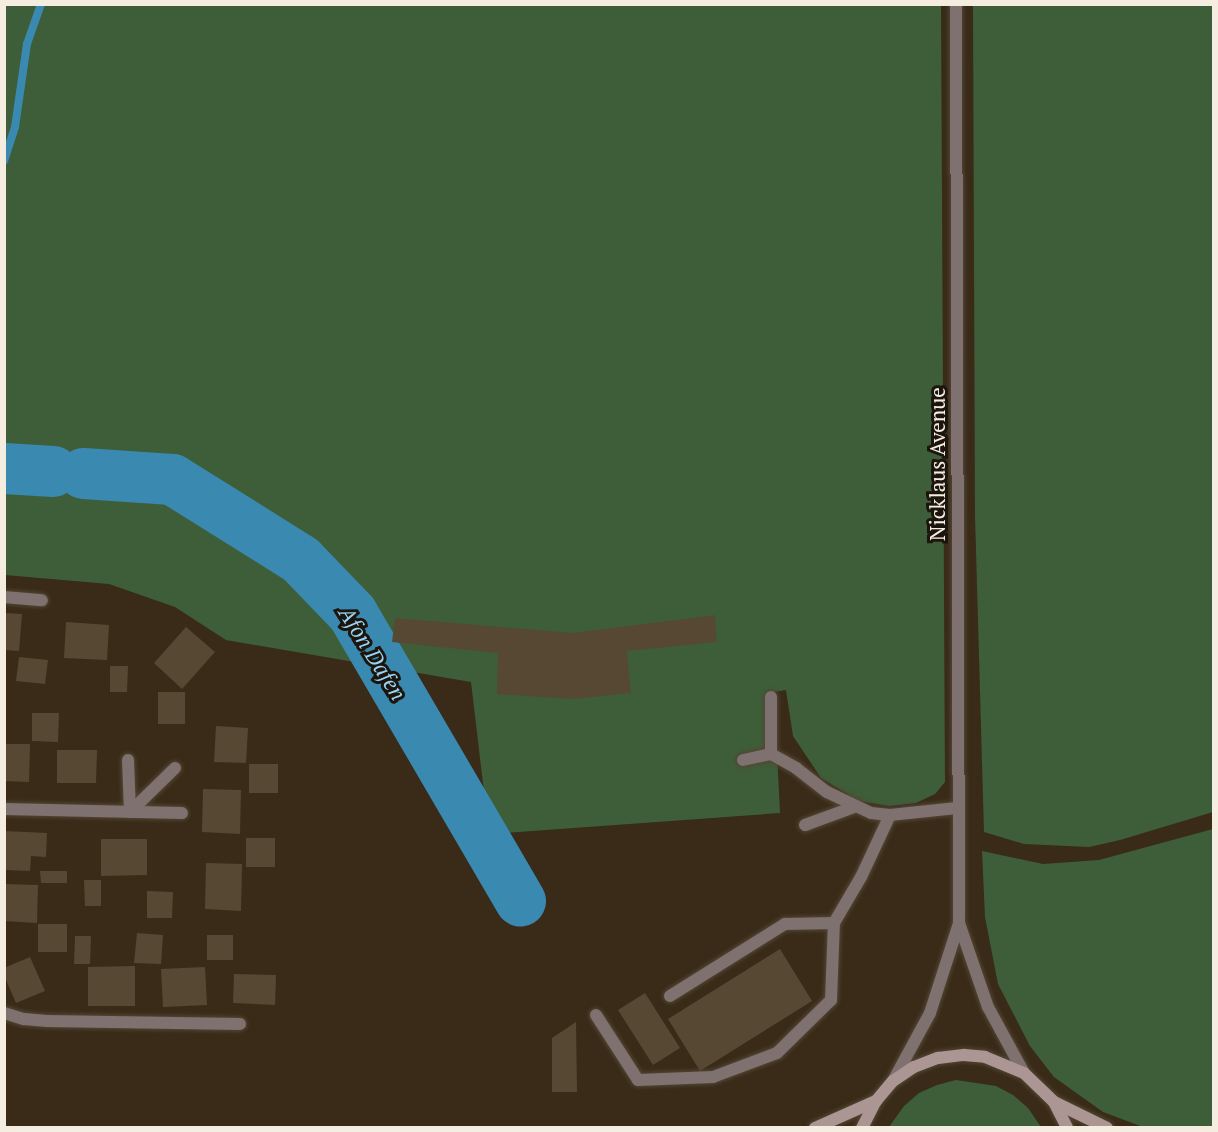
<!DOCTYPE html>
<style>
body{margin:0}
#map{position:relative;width:1218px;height:1132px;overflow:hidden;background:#392b18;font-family:"PT Serif",serif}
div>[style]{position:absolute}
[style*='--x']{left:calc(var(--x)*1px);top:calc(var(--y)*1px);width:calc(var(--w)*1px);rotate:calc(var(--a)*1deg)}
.green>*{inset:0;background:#3e5e39}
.stream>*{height:8px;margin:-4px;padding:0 4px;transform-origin:4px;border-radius:4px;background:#3a89b0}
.river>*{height:51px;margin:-25.5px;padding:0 25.5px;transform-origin:25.5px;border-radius:25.5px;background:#3a89b0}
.building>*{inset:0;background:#574833}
.roads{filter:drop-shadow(0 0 2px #534634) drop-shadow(0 0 2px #534634)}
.service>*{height:12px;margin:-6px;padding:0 6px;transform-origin:6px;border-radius:6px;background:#7e716f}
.minor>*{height:12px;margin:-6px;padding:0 6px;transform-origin:6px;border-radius:6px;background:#7e716f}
.secondary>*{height:12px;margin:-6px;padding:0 6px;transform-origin:6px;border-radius:6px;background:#ab9693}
span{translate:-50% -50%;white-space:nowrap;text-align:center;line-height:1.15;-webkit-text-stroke:6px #1b150d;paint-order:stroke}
.street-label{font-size:21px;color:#f6ede1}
.water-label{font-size:22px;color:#99d4f4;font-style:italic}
.frame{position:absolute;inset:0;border:6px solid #f6ede1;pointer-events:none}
</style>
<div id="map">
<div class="green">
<i style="clip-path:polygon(4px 5px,941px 5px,945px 782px,935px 794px,916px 803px,889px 806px,859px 801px,821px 778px,793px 736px,786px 690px,774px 692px,780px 813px,489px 834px,471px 682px,226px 640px,175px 607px,109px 584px,5px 575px)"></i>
<i style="clip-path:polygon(973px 5px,1213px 5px,1213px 812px,1120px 840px,1089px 847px,1024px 844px,984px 832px,975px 515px)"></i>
<i style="clip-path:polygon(1213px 829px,1213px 1127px,1143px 1127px,1103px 1112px,1054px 1077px,1030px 1046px,998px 984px,985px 917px,982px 851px,1043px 864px,1099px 860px)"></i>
<i style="clip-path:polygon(956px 1080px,996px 1086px,1013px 1095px,1028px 1108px,1041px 1127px,889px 1127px,904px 1106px,919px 1093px,937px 1085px)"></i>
</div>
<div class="stream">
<i style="--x:4;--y:161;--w:36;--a:-72"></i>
<i style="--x:15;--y:127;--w:84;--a:-81.8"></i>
<i style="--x:27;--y:44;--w:42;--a:-70.7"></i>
</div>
<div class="river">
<i style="--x:4;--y:468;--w:49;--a:3.5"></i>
<i style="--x:83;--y:473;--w:89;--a:3.9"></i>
<i style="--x:172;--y:479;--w:151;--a:32"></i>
<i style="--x:300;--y:559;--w:75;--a:46.1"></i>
<i style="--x:352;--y:613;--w:333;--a:59.7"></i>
</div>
<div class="building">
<i style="clip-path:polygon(4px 613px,22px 614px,19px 651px,4px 650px)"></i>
<i style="clip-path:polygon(715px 615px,717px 642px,627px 651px,631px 693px,573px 699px,497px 694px,498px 653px,392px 642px,395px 618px,573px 633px)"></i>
<i style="clip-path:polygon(66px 622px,109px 625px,107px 660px,64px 658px)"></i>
<i style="clip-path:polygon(186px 627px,215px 652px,182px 689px,154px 663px)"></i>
<i style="clip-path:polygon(19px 657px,48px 660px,45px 684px,16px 681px)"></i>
<i style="clip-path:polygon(110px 666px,128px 666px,127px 692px,110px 692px)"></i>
<i style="clip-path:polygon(158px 692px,185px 692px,185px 724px,158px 724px)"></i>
<i style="clip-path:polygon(32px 713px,59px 713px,58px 742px,32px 741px)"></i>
<i style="clip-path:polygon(216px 726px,248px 728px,246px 763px,214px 762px)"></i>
<i style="clip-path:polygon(4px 744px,30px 744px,29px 782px,4px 781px)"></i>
<i style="clip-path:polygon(57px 750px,97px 750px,96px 783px,57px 783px)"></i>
<i style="clip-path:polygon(249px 764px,278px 764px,278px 793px,249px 793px)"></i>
<i style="clip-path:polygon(203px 789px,241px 790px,240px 834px,202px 832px)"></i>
<i style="clip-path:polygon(4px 831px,47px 833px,46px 857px,31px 856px,30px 871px,4px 870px)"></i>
<i style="clip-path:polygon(246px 838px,275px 838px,275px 867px,246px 867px)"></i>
<i style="clip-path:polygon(101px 839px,147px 839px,147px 875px,101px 876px)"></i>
<i style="clip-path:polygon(206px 863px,242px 864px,241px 911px,205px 909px)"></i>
<i style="clip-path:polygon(40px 871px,67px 871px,67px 883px,41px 883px)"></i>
<i style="clip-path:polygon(84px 880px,101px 880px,101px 906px,85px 906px)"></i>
<i style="clip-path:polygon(4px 884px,38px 885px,37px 923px,4px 921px)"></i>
<i style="clip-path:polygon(147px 891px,173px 892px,172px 918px,147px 918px)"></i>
<i style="clip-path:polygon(38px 924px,67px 924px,67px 952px,38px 952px)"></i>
<i style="clip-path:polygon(137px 933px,163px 935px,161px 964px,134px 963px)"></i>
<i style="clip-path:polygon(207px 935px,233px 935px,233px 960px,207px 960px)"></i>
<i style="clip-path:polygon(75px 936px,91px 936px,90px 964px,74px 964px)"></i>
<i style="clip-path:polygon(780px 949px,812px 1001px,700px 1071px,668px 1019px)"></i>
<i style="clip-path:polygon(30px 957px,45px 991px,16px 1003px,4px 975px,4px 968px)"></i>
<i style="clip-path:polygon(135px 966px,135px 1006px,88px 1006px,88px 967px)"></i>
<i style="clip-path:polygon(205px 967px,207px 1005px,163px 1007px,161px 969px)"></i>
<i style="clip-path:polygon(234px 974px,276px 975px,275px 1005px,233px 1003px)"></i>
<i style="clip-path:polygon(645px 993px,680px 1048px,653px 1065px,618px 1010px)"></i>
<i style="clip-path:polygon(576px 1022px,577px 1092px,552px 1092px,552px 1038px)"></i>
</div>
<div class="roads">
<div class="service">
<i style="--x:4;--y:597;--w:38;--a:5"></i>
<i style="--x:771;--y:697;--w:57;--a:90"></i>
<i style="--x:743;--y:760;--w:29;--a:-12"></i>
<i style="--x:771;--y:754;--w:29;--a:29"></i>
<i style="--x:796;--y:768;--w:39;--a:38"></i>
<i style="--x:827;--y:792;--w:49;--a:25.5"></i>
<i style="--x:871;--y:813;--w:19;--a:6"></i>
<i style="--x:890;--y:815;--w:67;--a:-6"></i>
<i style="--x:130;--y:812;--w:63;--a:-44.4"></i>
<i style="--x:805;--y:825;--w:52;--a:-20.2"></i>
<i style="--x:959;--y:923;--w:89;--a:71"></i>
<i style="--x:988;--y:1007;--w:75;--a:61.4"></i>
<i style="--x:670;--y:996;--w:136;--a:-32.1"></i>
<i style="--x:785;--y:924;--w:49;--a:-1.2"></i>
<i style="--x:834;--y:923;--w:53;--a:-59.6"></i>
<i style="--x:861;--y:877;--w:68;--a:-64.9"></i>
<i style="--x:4;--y:1013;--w:21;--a:17"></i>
<i style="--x:24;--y:1019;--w:23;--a:5"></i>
<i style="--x:47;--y:1021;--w:193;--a:0.9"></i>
<i style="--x:596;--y:1015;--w:77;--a:57.1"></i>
<i style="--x:638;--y:1080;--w:75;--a:-2.3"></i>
<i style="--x:713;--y:1077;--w:68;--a:-20.6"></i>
<i style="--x:777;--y:1053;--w:76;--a:-44.5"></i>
<i style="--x:831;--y:1000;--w:77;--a:-87.8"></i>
<i style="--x:893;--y:1081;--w:77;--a:-61.4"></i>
<i style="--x:930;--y:1013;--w:95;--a:-72.1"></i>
<i style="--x:959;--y:923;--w:919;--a:-90.19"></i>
</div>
<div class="minor">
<i style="--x:128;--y:760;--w:52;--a:87.8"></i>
<i style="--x:4;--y:809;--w:178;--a:1.3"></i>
</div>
<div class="secondary">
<i style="--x:1054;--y:1102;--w:59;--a:26.1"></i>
<i style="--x:815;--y:1128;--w:67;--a:-23.9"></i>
<i style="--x:862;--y:1128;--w:30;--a:-63"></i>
<i style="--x:876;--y:1101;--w:26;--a:-50"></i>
<i style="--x:893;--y:1081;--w:25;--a:-34"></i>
<i style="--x:914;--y:1067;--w:26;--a:-21"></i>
<i style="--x:938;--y:1058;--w:26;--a:-7"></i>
<i style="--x:964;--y:1055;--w:21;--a:5"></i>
<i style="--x:985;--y:1057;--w:42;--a:22.3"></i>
<i style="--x:1024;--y:1073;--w:42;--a:44"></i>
<i style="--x:1054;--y:1102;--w:29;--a:63"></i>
</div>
</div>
<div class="street-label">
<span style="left:937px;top:464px;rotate:-90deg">Nicklaus Avenue</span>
</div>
<div class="water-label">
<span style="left:373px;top:653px;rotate:58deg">Afon Dafen</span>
</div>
<div class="frame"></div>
</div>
